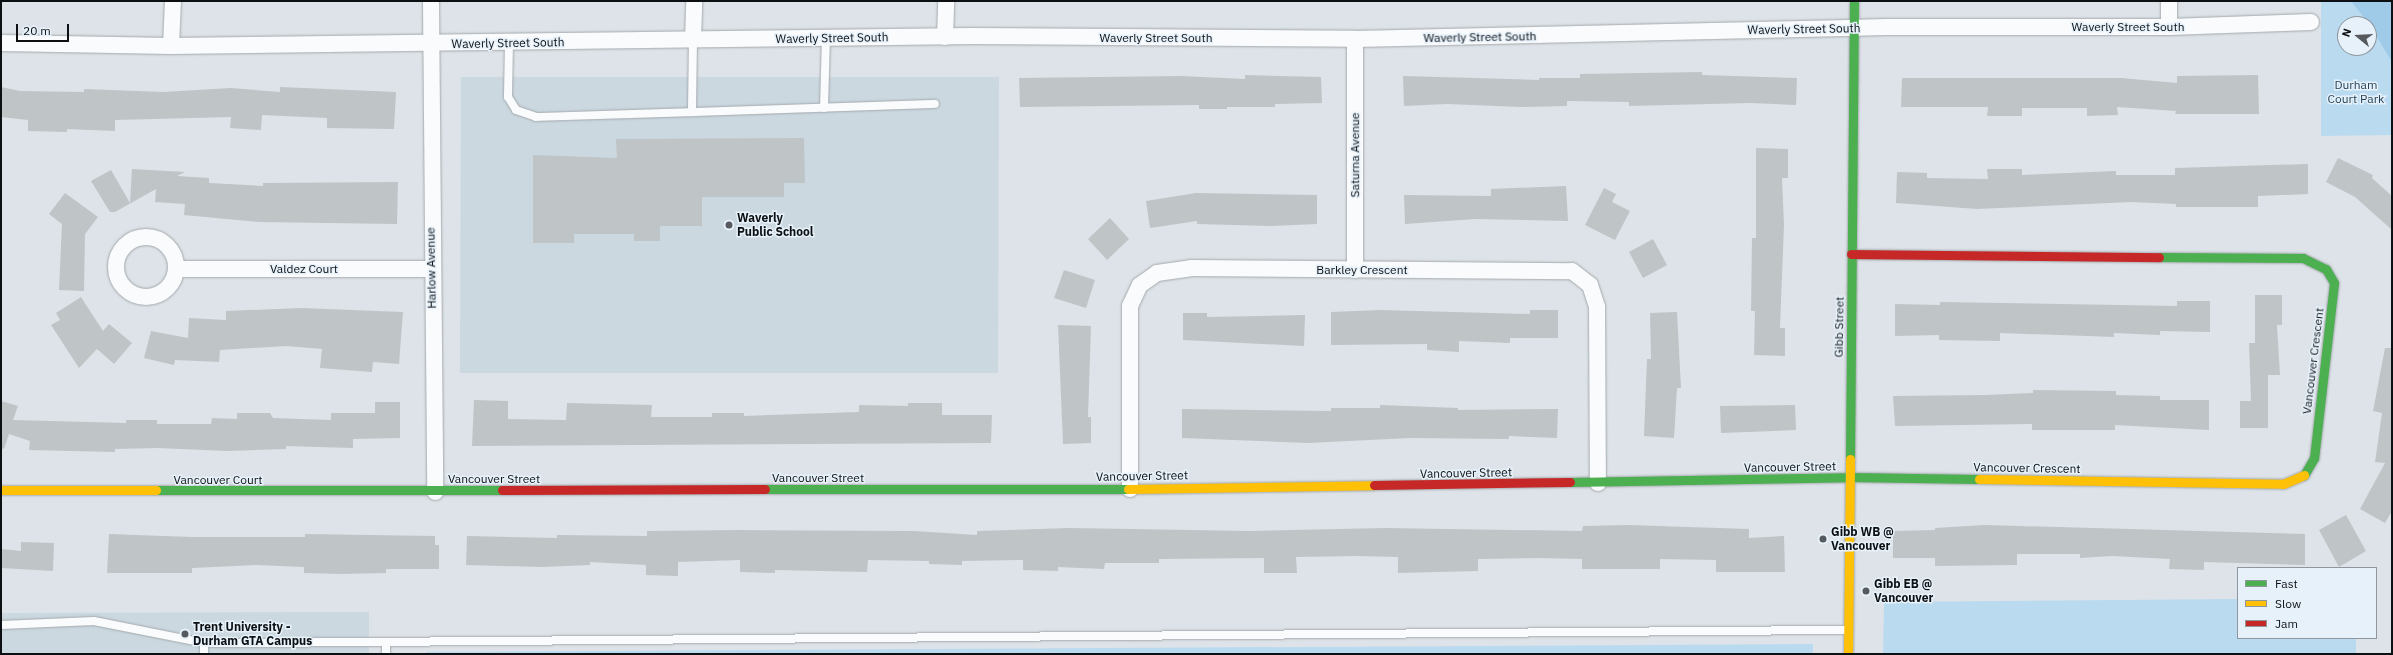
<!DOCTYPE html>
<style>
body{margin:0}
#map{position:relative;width:2393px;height:655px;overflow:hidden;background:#dde3e8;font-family:"IBM Plex Sans",sans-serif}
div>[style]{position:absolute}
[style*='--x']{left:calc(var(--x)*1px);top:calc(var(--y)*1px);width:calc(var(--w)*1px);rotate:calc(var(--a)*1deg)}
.built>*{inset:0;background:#cbd8e0}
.green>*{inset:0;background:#badaf0}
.forest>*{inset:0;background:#9fcbe9}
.building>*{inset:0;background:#bfc4c7}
.roads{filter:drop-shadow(0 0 1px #a4a9ad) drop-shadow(0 0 1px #a4a9ad)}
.lane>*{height:8px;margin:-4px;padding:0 4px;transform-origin:4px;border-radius:4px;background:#fafbfc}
.street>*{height:16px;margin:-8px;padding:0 8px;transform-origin:8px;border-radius:8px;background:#fafbfc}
.street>.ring{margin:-8px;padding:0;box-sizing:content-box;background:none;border:16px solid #fafbfc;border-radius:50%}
.fast>*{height:9px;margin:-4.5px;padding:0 4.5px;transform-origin:4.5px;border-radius:4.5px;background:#4caf50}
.slow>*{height:9px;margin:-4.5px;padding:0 4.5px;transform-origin:4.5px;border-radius:4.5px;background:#ffc107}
.jam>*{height:9px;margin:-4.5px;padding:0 4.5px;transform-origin:4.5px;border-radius:4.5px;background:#c62828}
.dots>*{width:11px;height:11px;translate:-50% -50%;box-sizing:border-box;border:2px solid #e6f1fa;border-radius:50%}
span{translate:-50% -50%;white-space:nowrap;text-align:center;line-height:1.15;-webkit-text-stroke:3px #e6f1fa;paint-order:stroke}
.street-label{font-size:12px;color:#0d1013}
.park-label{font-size:12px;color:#1c3d52}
.poi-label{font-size:12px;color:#0d1013;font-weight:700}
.left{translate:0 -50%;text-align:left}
.frame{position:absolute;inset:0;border:2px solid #0d1013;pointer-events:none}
.legend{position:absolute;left:2237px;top:567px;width:140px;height:72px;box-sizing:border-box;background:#e6f1fa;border:1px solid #8f979e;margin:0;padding:5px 7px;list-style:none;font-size:12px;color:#0d1013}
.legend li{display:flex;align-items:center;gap:8px;height:20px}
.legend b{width:20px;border:1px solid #8f979e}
.north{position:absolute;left:2337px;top:16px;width:40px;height:40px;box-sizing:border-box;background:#e6f1fa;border:1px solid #8f979e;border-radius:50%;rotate:288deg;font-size:11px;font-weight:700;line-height:16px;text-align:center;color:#0d1013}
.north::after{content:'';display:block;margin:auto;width:14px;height:18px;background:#565a5e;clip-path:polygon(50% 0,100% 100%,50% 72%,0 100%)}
.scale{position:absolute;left:16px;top:24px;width:53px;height:18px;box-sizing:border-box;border:2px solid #0d1013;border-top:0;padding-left:5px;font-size:12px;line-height:14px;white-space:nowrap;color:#0d1013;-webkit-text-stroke:3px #e6f1fa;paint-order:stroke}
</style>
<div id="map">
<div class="built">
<i style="clip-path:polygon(461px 77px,999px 77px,998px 373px,460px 373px)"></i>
<i style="clip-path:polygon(369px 612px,369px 654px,1px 654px,1px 613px)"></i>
</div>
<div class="green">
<i style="clip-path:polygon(evenodd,2321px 1px,2392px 1px,2392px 135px,2321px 136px,2321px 1px,2345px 24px,2369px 24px,2369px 48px,2345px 48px,2345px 24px)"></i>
<i style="clip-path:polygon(2238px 599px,2238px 638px,2356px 638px,2356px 654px,1883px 654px,1884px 602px)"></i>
<i style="clip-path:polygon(1813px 644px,1813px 654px,426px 654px,426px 652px)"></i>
</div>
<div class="forest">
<i style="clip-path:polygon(2351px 1px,2392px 1px,2392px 62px,2369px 24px)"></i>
</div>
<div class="building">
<i style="clip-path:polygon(1702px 72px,1702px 75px,1797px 78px,1796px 105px,1750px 103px,1629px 106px,1629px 102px,1567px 101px,1567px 106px,1521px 107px,1447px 104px,1404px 106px,1403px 76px,1539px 80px,1539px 78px,1580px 78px,1580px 74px)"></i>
<i style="clip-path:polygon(1245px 75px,1321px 77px,1322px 103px,1275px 104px,1275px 107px,1227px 107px,1227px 109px,1199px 109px,1199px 105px,1020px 107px,1019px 78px,1181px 76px,1245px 79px)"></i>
<i style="clip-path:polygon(2258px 75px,2259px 114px,2175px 114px,2176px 111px,2117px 107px,2118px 115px,2087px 116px,2087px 108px,2022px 108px,2022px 116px,1987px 116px,1988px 107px,1901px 107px,1902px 78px,2121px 78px,2177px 83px,2177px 76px)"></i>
<i style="clip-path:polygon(1px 87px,20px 91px,84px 92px,84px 89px,163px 92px,231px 88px,280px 92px,280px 87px,396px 92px,394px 129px,327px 128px,327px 118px,262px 115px,261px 130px,230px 128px,231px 117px,115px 120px,115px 131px,67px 129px,67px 132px,28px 131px,28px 120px,1px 117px)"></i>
<i style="clip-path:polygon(804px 138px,805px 183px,784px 183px,784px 197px,702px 197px,702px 226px,660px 226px,660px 241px,634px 241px,634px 234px,574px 234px,574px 243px,533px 243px,533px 155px,617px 158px,616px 139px)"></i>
<i style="clip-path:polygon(1756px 148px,1788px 149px,1788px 178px,1782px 178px,1784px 225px,1780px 328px,1785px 328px,1785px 356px,1754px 355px,1755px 311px,1751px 311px,1752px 238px,1756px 238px)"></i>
<i style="clip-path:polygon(2338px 158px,2373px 175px,2372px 178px,2392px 196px,2392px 230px,2355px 197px,2326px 182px)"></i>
<i style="clip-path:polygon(2308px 164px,2308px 194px,2258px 196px,2258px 207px,2176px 207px,2176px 204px,2131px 202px,1977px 209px,1896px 203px,1897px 172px,1927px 173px,1927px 178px,1988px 179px,1987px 169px,2022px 169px,2022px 175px,2116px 171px,2116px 175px,2175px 175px,2175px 168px)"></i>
<i style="clip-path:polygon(132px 169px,185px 172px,177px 176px,209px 178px,209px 183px,263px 186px,263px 183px,398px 182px,397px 224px,259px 222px,184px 215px,185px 204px,155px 202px,156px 189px,115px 212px,110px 212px,91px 181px,111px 170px,130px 203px)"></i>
<i style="clip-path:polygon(1566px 186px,1568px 221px,1475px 219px,1405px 224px,1404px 195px,1491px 196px,1491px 189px)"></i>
<i style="clip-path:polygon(1604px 188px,1616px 194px,1612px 202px,1630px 211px,1615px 240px,1585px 225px)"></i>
<i style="clip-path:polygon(65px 193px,98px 217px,85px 234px,84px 291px,59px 290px,62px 224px,49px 214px)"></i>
<i style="clip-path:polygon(1196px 193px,1317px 195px,1317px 224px,1271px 226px,1197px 224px,1197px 221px,1150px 228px,1146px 201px)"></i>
<i style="clip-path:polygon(1110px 218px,1129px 239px,1107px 260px,1088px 239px)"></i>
<i style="clip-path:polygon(1653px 239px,1667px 265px,1643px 278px,1629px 252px)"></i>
<i style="clip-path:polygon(1064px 270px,1095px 280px,1086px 308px,1054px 298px)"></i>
<i style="clip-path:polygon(2255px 295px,2282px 295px,2282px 325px,2277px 325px,2280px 375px,2268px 375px,2268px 428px,2240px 428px,2240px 401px,2251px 401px,2249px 343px,2255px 343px)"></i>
<i style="clip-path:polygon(81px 297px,103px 331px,109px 324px,132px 343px,114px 364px,97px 349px,79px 368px,51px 325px,60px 320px,56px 313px)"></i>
<i style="clip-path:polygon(2177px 301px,2210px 301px,2210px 332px,2160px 331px,2160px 335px,2114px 333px,2114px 337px,2000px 333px,2000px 341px,1939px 340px,1939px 335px,1895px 336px,1895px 304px,1940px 305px,1940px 302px,2177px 306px)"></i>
<i style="clip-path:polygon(301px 308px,403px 312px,399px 364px,373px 362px,372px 372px,320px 368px,322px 349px,286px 346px,220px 350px,219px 362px,175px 360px,174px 365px,144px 358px,151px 331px,188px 338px,189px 318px,226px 320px,226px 311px)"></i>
<i style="clip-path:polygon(1380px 310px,1530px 314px,1530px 310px,1558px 310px,1558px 338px,1510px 338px,1510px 343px,1459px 341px,1459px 352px,1427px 350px,1427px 344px,1331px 345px,1331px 312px)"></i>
<i style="clip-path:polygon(1677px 312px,1681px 388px,1677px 388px,1674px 438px,1644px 436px,1647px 359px,1651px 359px,1650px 313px)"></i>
<i style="clip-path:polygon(1183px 313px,1207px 313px,1207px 317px,1305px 315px,1304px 346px,1183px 340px)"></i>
<i style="clip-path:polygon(1058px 325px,1091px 326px,1088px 417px,1091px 417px,1091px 443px,1063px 444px)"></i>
<i style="clip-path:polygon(2385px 348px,2392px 348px,2392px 511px,2385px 523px,2360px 509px,2385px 463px,2375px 462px,2382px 413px,2373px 411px)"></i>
<i style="clip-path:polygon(2033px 390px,2116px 391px,2116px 395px,2160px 396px,2160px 400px,2209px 400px,2209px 430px,2115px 425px,2115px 430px,2032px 430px,2032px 424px,1895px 426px,1893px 396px,1985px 395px,2033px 393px)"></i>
<i style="clip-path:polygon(474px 400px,508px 401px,508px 419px,566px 420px,567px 403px,652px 405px,651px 417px,712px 417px,712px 413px,744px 413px,744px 416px,859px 412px,859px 405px,908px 406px,908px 403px,942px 403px,942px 415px,992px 415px,991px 443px,472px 446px)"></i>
<i style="clip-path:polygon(1px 401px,18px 406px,13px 420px,126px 423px,126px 420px,157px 420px,157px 424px,211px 424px,212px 418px,237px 419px,237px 413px,270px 413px,273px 418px,331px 420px,331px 413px,375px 413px,375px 402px,400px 402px,400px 438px,353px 439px,353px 448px,286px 446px,286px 449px,228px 451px,157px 448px,115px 449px,115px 452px,29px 450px,30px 441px,9px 434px,4px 449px,1px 448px)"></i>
<i style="clip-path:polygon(1380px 405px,1458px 408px,1458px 410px,1558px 409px,1557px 438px,1509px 436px,1509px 439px,1410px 438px,1308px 443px,1182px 438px,1182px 409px,1331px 411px,1331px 408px,1380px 408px)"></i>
<i style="clip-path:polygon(1795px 405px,1796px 430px,1721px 433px,1720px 406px)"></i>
<i style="clip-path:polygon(2346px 515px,2366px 551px,2339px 567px,2319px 530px)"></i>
<i style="clip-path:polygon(1628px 525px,1749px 529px,1749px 538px,1784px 536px,1785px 572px,1716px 572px,1716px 560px,1660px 559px,1660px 569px,1582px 569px,1582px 559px,1538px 558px,1478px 559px,1478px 571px,1398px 573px,1398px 557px,1357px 556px,1296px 557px,1297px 573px,1264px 573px,1264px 558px,1159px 559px,1159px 563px,1105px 563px,1104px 569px,1058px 567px,1058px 571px,1023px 570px,1023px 560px,962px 561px,962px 565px,929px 564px,929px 561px,868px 560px,867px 572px,775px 570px,775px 573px,740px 572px,740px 560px,678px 562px,678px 576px,646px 575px,646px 565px,590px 562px,590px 565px,542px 567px,466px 565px,467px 536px,557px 538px,557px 535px,647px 536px,647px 531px,739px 530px,914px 531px,977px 535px,977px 531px,1070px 528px,1249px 531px,1385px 528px,1582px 531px,1583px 526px)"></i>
<i style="clip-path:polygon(1984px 525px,2305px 534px,2305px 565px,2204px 562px,2204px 570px,2169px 569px,2170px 559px,2112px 556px,2080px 558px,2080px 554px,2017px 554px,2017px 565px,1935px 566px,1935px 558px,1893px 558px,1893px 531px,1935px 530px,1935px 528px)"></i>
<i style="clip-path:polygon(109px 534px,192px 537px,305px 537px,305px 534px,435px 536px,435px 545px,439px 545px,439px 569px,386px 569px,386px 573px,342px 574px,304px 573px,304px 567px,256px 565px,192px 568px,192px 573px,107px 573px)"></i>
<i style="clip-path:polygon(21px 542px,54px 543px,53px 571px,1px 568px,1px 549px,21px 551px)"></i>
</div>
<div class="roads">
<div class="lane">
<i style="--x:693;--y:39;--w:73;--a:90.8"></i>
<i style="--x:692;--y:112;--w:243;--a:-1.9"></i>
<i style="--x:509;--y:43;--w:54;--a:91.1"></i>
<i style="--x:508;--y:97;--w:15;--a:58"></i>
<i style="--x:516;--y:110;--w:21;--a:19"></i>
<i style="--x:536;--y:117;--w:156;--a:-1.8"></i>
<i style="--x:824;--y:108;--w:70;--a:-88.4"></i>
<i style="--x:1;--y:625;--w:93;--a:-2.5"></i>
<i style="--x:94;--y:621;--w:112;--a:11.3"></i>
<i style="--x:204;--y:643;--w:44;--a:0"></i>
<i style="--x:248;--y:643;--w:1600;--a:-0.47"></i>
<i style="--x:386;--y:643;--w:11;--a:90"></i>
<i style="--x:204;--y:654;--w:11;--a:-90"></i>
</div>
<div class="street">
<i style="--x:431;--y:1;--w:491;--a:89.5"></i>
<i style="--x:2169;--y:1;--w:26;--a:90"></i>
<i style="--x:945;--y:37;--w:36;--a:-88"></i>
<i style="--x:693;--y:39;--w:38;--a:-88"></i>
<i style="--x:1;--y:43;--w:170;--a:1"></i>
<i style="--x:171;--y:46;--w:800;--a:-0.72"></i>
<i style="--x:971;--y:36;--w:384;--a:0.4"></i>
<i style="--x:1355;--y:39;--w:531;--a:-1.29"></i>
<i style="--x:1886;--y:27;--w:283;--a:0"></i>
<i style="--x:2169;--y:27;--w:142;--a:-2"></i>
<i style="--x:171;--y:46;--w:45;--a:-87.5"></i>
<i class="ring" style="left:116px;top:237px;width:44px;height:44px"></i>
<i style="--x:176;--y:269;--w:255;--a:0"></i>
<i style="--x:1355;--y:270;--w:231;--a:-90"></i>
<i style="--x:1130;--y:489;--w:183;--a:-90"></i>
<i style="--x:1130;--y:306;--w:23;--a:-65"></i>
<i style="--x:1140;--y:285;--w:21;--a:-35"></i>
<i style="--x:1157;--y:273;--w:34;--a:-8"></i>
<i style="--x:1191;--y:268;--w:381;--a:0.5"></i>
<i style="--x:1572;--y:271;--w:23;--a:38"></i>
<i style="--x:1590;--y:285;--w:23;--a:72"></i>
<i style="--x:1597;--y:307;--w:176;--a:89.7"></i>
</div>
<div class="fast">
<i style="--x:2159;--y:257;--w:144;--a:0.4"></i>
<i style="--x:2303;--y:258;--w:25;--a:26"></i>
<i style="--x:2326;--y:269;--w:16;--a:60"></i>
<i style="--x:2334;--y:283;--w:176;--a:96.5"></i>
<i style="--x:2314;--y:458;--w:20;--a:120"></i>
<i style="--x:1850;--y:459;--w:458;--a:-89.5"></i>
<i style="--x:1570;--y:482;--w:279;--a:-1"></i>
<i style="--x:1849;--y:477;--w:130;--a:0.9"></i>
<i style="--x:765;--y:489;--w:363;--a:0"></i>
<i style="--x:156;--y:490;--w:346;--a:0"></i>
</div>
<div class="slow">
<i style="--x:1979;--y:479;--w:304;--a:0.9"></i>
<i style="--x:2283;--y:484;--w:23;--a:-23"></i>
<i style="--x:1128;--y:489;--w:246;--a:-0.9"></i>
<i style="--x:1;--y:490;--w:155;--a:0"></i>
<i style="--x:1848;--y:654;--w:195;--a:-89.4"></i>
</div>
<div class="jam">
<i style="--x:1851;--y:254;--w:308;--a:0.6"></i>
<i style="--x:1374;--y:485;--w:196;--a:-0.9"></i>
<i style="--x:502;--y:490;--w:263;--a:-0.2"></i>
</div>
</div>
<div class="dots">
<i style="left:729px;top:225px;background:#565a5e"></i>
<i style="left:1823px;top:539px;background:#565a5e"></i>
<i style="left:1866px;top:591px;background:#565a5e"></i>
<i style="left:185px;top:634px;background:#565a5e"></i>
</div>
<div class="street-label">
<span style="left:2128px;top:27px">Waverly Street South</span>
<span style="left:1804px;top:29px;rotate:-1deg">Waverly Street South</span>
<span style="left:1480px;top:37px;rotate:-1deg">Waverly Street South</span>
<span style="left:832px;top:38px;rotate:-1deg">Waverly Street South</span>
<span style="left:1156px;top:38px">Waverly Street South</span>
<span style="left:508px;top:43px;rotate:-1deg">Waverly Street South</span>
<span style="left:1355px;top:155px;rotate:-90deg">Saturna Avenue</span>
<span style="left:431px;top:268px;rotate:-91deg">Harlow Avenue</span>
<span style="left:304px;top:269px">Valdez Court</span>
<span style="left:1362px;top:270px">Barkley Crescent</span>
<span style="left:1839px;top:327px;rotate:-89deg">Gibb Street</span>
<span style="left:2313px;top:361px;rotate:-83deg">Vancouver Crescent</span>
<span style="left:1790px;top:467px;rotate:-1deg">Vancouver Street</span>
<span style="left:2027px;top:468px;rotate:1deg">Vancouver Crescent</span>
<span style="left:1466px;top:473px;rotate:-1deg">Vancouver Street</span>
<span style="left:1142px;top:476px;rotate:-1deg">Vancouver Street</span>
<span style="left:818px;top:478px">Vancouver Street</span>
<span style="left:494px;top:479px">Vancouver Street</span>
<span style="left:218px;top:480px">Vancouver Court</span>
</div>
<div class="park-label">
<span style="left:2356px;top:92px">Durham<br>Court Park</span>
</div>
<div class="poi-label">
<span class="left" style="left:737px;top:225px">Waverly<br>Public School</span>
<span class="left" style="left:1831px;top:539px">Gibb WB @<br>Vancouver</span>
<span class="left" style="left:1874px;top:591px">Gibb EB @<br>Vancouver</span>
<span class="left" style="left:193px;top:634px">Trent University -<br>Durham GTA Campus</span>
</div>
<div class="frame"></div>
<ul class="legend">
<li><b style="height:5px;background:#4caf50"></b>Fast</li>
<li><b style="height:5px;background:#ffc107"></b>Slow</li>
<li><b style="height:5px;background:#c62828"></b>Jam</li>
</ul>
<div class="north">N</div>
<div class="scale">20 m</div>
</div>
